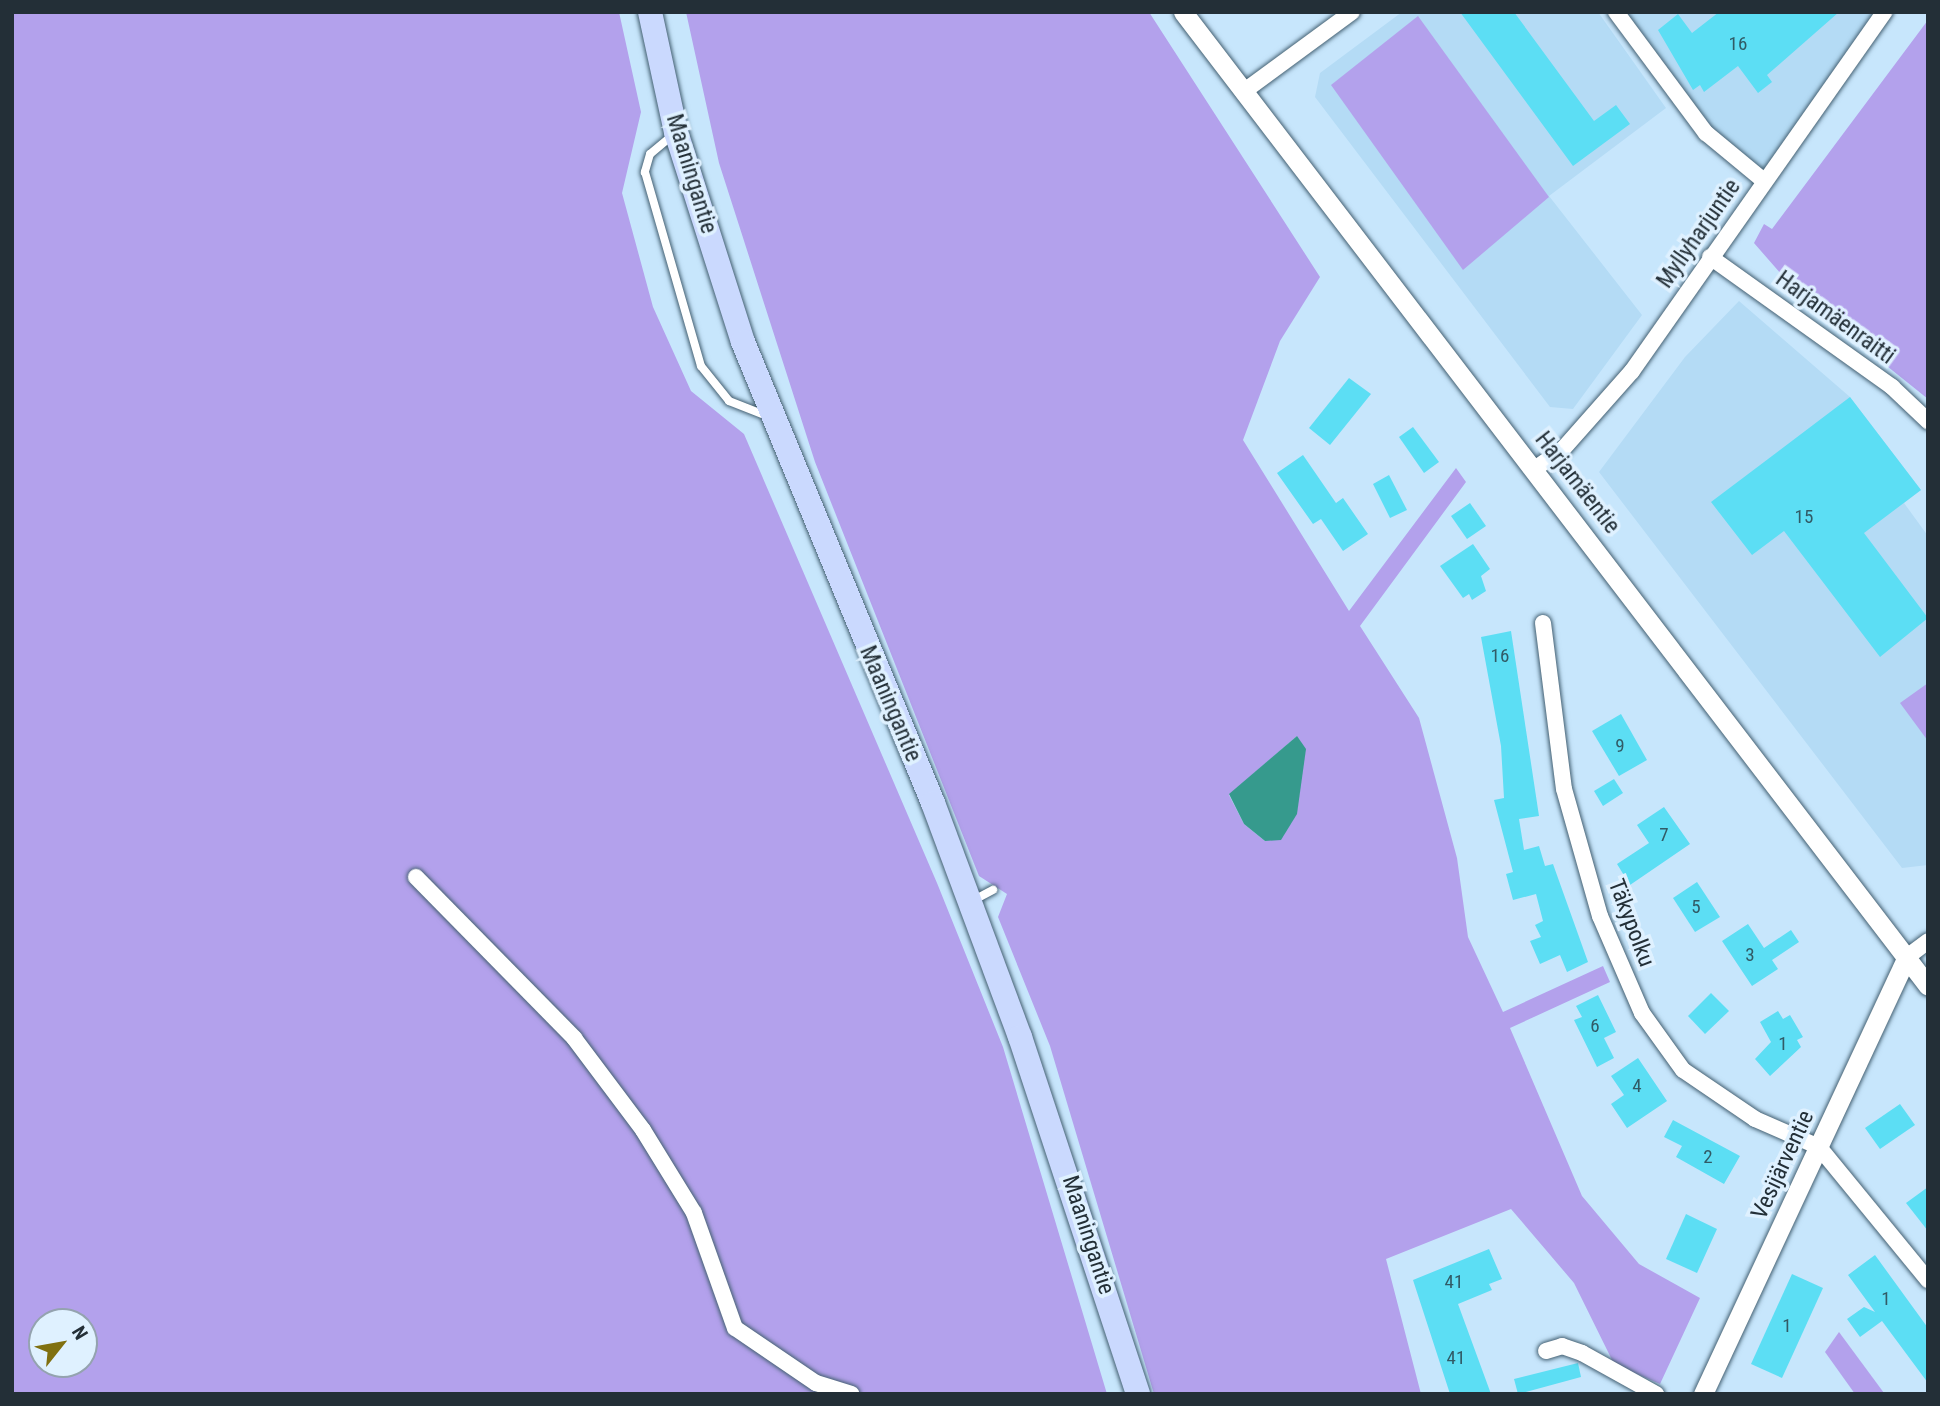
<!DOCTYPE html>
<meta charset="utf-8">
<style>
body{margin:0}
#map{position:relative;width:1940px;height:1406px;overflow:hidden;background:#c7e6fc;font-family:"Roboto Condensed",sans-serif}
div>[style]{position:absolute}
[style*='--x']{left:calc(var(--x)*1px);top:calc(var(--y)*1px);width:calc(var(--w)*1px);rotate:calc(var(--a)*1deg)}
.built>*{inset:0;background:#b4dbf5}
.green>*{inset:0;background:#b3a1ec}
.water>*{inset:0;background:#369a8d}
.building>*{inset:0;background:#5cdef4}
.roads{filter:drop-shadow(0 0 2px #446072) drop-shadow(0 0 2px #446072)}
.service>*{height:8px;margin:-4px;padding:0 4px;transform-origin:4px;border-radius:4px;background:#fff}
.minor>*{height:16px;margin:-8px;padding:0 8px;transform-origin:8px;border-radius:8px;background:#fff}
.tertiary>*{height:19px;margin:-9.5px;padding:0 9.5px;transform-origin:9.5px;border-radius:9.5px;background:#fff}
.primary>*{height:24px;margin:-12px;padding:0 12px;transform-origin:12px;border-radius:12px;background:#cad9fe}
span{translate:-50% -50%;white-space:nowrap;text-align:center;line-height:1.15;-webkit-text-stroke:7px #dff1ff;paint-order:stroke}
.number-label{font-size:19px;color:#315b66}
.number-label span{-webkit-text-stroke-width:0}
.street-label{font-size:23px;color:#232f37}
.frame{position:absolute;inset:0;border:14px solid #232f37;pointer-events:none}
.north{position:absolute;left:28px;top:1308px;width:70px;height:70px;box-sizing:border-box;background:#dff1ff;border:2px solid #94a3af;border-radius:50%;rotate:59deg;font-size:19px;font-weight:700;line-height:28px;text-align:center;color:#232f37}
.north::after{content:'';display:block;margin:auto;width:24px;height:32px;background:#807010;clip-path:polygon(50% 0,100% 100%,50% 72%,0 100%)}
</style>
<div id="map">
<div class="built">
<i style="clip-path:polygon(1402px 12px,1598px 12px,1666px 108px,1549px 196px,1642px 315px,1573px 409px,1550px 407px,1315px 97px,1320px 73px)"></i>
<i style="clip-path:polygon(1616px 12px,1884px 12px,1764px 181px,1706px 133px)"></i>
<i style="clip-path:polygon(1739px 301px,1850px 397px,1921px 490px,1904px 503px,1928px 536px,1928px 865px,1902px 868px,1599px 472px,1685px 357px)"></i>
</div>
<div class="green">
<i style="clip-path:polygon(evenodd,12px 12px,619px 12px,641px 112px,622px 193px,653px 307px,691px 391px,744px 434px,937px 883px,1003px 1047px,1107px 1394px,12px 1394px,12px 12px,42px 1322px,84px 1322px,84px 1364px,42px 1364px,42px 1322px)"></i>
<i style="clip-path:polygon(evenodd,686px 12px,1149px 12px,1320px 277px,1280px 341px,1243px 440px,1349px 611px,1456px 468px,1466px 482px,1360px 626px,1419px 718px,1457px 858px,1468px 937px,1503px 1012px,1603px 966px,1610px 982px,1510px 1028px,1582px 1196px,1639px 1264px,1700px 1298px,1660px 1384px,1614px 1364px,1574px 1283px,1511px 1209px,1386px 1259px,1421px 1394px,1154px 1394px,1050px 1046px,998px 917px,1007px 894px,979px 876px,815px 462px,719px 163px,686px 12px,1297px 736px,1265px 841px,1244px 824px,1229px 795px,1297px 736px)"></i>
<i style="clip-path:polygon(1418px 16px,1549px 197px,1463px 270px,1331px 85px)"></i>
<i style="clip-path:polygon(1928px 20px,1928px 399px,1801px 297px,1754px 243px,1764px 224px,1772px 229px)"></i>
<i style="clip-path:polygon(1928px 683px,1928px 741px,1900px 703px)"></i>
<i style="clip-path:polygon(1839px 1332px,1884px 1393px,1884px 1394px,1855px 1394px,1825px 1352px)"></i>
</div>
<div class="water">
<i style="clip-path:polygon(1297px 736px,1306px 749px,1297px 814px,1281px 840px,1265px 841px,1244px 824px,1229px 794px)"></i>
</div>
<div class="building">
<i style="clip-path:polygon(1460px 12px,1514px 12px,1594px 121px,1616px 105px,1630px 124px,1573px 166px)"></i>
<i style="clip-path:polygon(1719px 12px,1839px 12px,1767px 75px,1772px 82px,1758px 93px,1738px 66px,1704px 92px,1700px 85px,1693px 90px,1658px 30px,1678px 14px,1692px 33px)"></i>
<i style="clip-path:polygon(1349px 378px,1371px 394px,1330px 445px,1309px 428px)"></i>
<i style="clip-path:polygon(1850px 397px,1921px 490px,1864px 533px,1928px 618px,1880px 657px,1784px 531px,1752px 555px,1711px 502px)"></i>
<i style="clip-path:polygon(1413px 427px,1439px 462px,1424px 473px,1399px 437px)"></i>
<i style="clip-path:polygon(1303px 455px,1336px 503px,1343px 498px,1368px 534px,1343px 551px,1321px 519px,1313px 524px,1277px 473px)"></i>
<i style="clip-path:polygon(1389px 475px,1407px 510px,1390px 518px,1373px 484px)"></i>
<i style="clip-path:polygon(1470px 503px,1486px 526px,1467px 539px,1451px 516px)"></i>
<i style="clip-path:polygon(1473px 544px,1490px 569px,1481px 576px,1486px 591px,1472px 600px,1469px 594px,1463px 598px,1440px 566px)"></i>
<i style="clip-path:polygon(1511px 631px,1539px 816px,1519px 819px,1524px 850px,1539px 846px,1545px 866px,1553px 864px,1588px 962px,1567px 972px,1560px 955px,1540px 964px,1530px 941px,1541px 937px,1535px 925px,1543px 921px,1536px 894px,1513px 900px,1506px 874px,1513px 872px,1494px 800px,1504px 798px,1501px 746px,1481px 637px)"></i>
<i style="clip-path:polygon(1621px 714px,1647px 760px,1619px 776px,1592px 731px)"></i>
<i style="clip-path:polygon(1614px 779px,1623px 793px,1603px 806px,1594px 791px)"></i>
<i style="clip-path:polygon(1664px 807px,1690px 844px,1630px 885px,1617px 864px,1649px 843px,1637px 825px)"></i>
<i style="clip-path:polygon(1697px 882px,1720px 917px,1695px 932px,1673px 898px)"></i>
<i style="clip-path:polygon(1748px 924px,1764px 948px,1791px 930px,1799px 942px,1772px 960px,1778px 969px,1752px 986px,1722px 941px)"></i>
<i style="clip-path:polygon(1711px 993px,1729px 1011px,1705px 1034px,1688px 1016px)"></i>
<i style="clip-path:polygon(1598px 995px,1616px 1032px,1604px 1038px,1614px 1058px,1597px 1067px,1574px 1020px,1582px 1017px,1576px 1006px)"></i>
<i style="clip-path:polygon(1778px 1011px,1783px 1019px,1790px 1015px,1803px 1037px,1797px 1040px,1801px 1047px,1770px 1076px,1755px 1059px,1771px 1042px,1760px 1022px)"></i>
<i style="clip-path:polygon(1638px 1058px,1667px 1101px,1627px 1128px,1611px 1104px,1624px 1095px,1611px 1076px)"></i>
<i style="clip-path:polygon(1900px 1104px,1915px 1125px,1880px 1149px,1865px 1128px)"></i>
<i style="clip-path:polygon(1673px 1120px,1740px 1156px,1724px 1184px,1676px 1157px,1682px 1146px,1664px 1137px)"></i>
<i style="clip-path:polygon(1928px 1187px,1928px 1231px,1906px 1203px)"></i>
<i style="clip-path:polygon(1686px 1214px,1717px 1229px,1697px 1273px,1666px 1259px)"></i>
<i style="clip-path:polygon(1489px 1249px,1502px 1279px,1489px 1284px,1492px 1290px,1458px 1304px,1491px 1394px,1450px 1394px,1413px 1280px)"></i>
<i style="clip-path:polygon(1875px 1255px,1928px 1328px,1928px 1383px,1882px 1321px,1860px 1337px,1847px 1319px,1864px 1307px,1875px 1312px,1848px 1275px)"></i>
<i style="clip-path:polygon(1792px 1274px,1823px 1288px,1782px 1378px,1751px 1364px)"></i>
<i style="clip-path:polygon(1578px 1363px,1581px 1377px,1518px 1394px,1514px 1379px)"></i>
</div>
<div class="roads">
<div class="service">
<i style="--x:674;--y:134;--w:31;--a:140"></i>
<i style="--x:650;--y:154;--w:19;--a:106"></i>
<i style="--x:645;--y:172;--w:202;--a:73.9"></i>
<i style="--x:701;--y:366;--w:45;--a:51.3"></i>
<i style="--x:729;--y:401;--w:41;--a:21.5"></i>
<i style="--x:972;--y:901;--w:24;--a:-28"></i>
</div>
<div class="minor">
<i style="--x:1616;--y:12;--w:151;--a:53.4"></i>
<i style="--x:1706;--y:133;--w:75;--a:39.6"></i>
<i style="--x:1243;--y:92;--w:135;--a:-36.3"></i>
<i style="--x:1710;--y:257;--w:224;--a:35.5"></i>
<i style="--x:1892;--y:387;--w:50;--a:43.4"></i>
<i style="--x:1536;--y:468;--w:33;--a:-35"></i>
<i style="--x:1563;--y:449;--w:104;--a:-48.5"></i>
<i style="--x:1632;--y:371;--w:439;--a:-54.9"></i>
<i style="--x:1543;--y:623;--w:167;--a:82.8"></i>
<i style="--x:1564;--y:789;--w:132;--a:74.2"></i>
<i style="--x:1600;--y:916;--w:106;--a:66.6"></i>
<i style="--x:1642;--y:1013;--w:70;--a:54.3"></i>
<i style="--x:1683;--y:1070;--w:87;--a:34.2"></i>
<i style="--x:1755;--y:1119;--w:70;--a:23.6"></i>
<i style="--x:1819;--y:1147;--w:172;--a:50.7"></i>
<i style="--x:416;--y:877;--w:226;--a:45.5"></i>
<i style="--x:574;--y:1038;--w:115;--a:53.1"></i>
<i style="--x:643;--y:1130;--w:97;--a:58.4"></i>
<i style="--x:694;--y:1213;--w:122;--a:70.4"></i>
<i style="--x:735;--y:1328;--w:98;--a:34.2"></i>
<i style="--x:816;--y:1383;--w:37;--a:17"></i>
<i style="--x:1907;--y:957;--w:26;--a:-37"></i>
<i style="--x:1546;--y:1351;--w:17;--a:-17"></i>
<i style="--x:1562;--y:1346;--w:21;--a:19"></i>
<i style="--x:1582;--y:1353;--w:85;--a:29"></i>
</div>
<div class="tertiary">
<i style="--x:1183;--y:12;--w:1226;--a:52.59"></i>
<i style="--x:1703;--y:1394;--w:482;--a:-65"></i>
</div>
<div class="primary">
<i style="--x:650;--y:12;--w:123;--a:77.8"></i>
<i style="--x:676;--y:132;--w:220;--a:72.3"></i>
<i style="--x:743;--y:342;--w:499;--a:67.6"></i>
<i style="--x:933;--y:803;--w:250;--a:69.6"></i>
<i style="--x:1020;--y:1037;--w:376;--a:71.7"></i>
</div>
</div>
<div class="number-label">
<span style="left:1738px;top:44px">16</span>
<span style="left:1804px;top:517px">15</span>
<span style="left:1500px;top:656px">16</span>
<span style="left:1620px;top:746px">9</span>
<span style="left:1664px;top:835px">7</span>
<span style="left:1696px;top:907px">5</span>
<span style="left:1750px;top:955px">3</span>
<span style="left:1595px;top:1026px">6</span>
<span style="left:1783px;top:1044px">1</span>
<span style="left:1637px;top:1086px">4</span>
<span style="left:1708px;top:1157px">2</span>
<span style="left:1454px;top:1282px">41</span>
<span style="left:1886px;top:1299px">1</span>
<span style="left:1787px;top:1326px">1</span>
<span style="left:1456px;top:1358px">41</span>
</div>
<div class="street-label">
<span style="left:691px;top:174px;rotate:73deg">Maaningantie</span>
<span style="left:1699px;top:234px;rotate:-55deg">Myllyharjuntie</span>
<span style="left:1835px;top:318px;rotate:36deg">Harjamäenraitti</span>
<span style="left:1577px;top:483px;rotate:52deg">Harjamäentie</span>
<span style="left:890px;top:704px;rotate:67deg">Maaningantie</span>
<span style="left:1631px;top:923px;rotate:69deg">Täkypolku</span>
<span style="left:1783px;top:1165px;rotate:-65deg">Vesijärventie</span>
<span style="left:1088px;top:1235px;rotate:72deg">Maaningantie</span>
</div>
<div class="frame"></div>
<div class="north">N</div>
</div>
